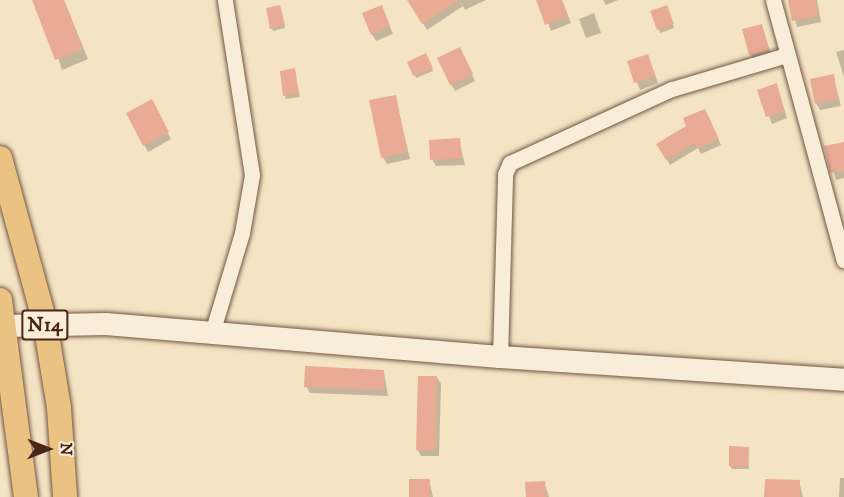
<!DOCTYPE html>
<style>
body{margin:0}
#map{position:relative;width:844px;height:497px;overflow:hidden;background:#f4e4c3;font-family:"IM FELL DW Pica",serif}
div>[style]{position:absolute}
[style*='--x']{left:calc(var(--x)*1px);top:calc(var(--y)*1px);width:calc(var(--w)*1px);rotate:calc(var(--a)*1deg)}
.shadow>*{inset:0;background:#0003}
.building>*{inset:0;background:#e9ab94}
.roads{filter:drop-shadow(0 0 2px #745543) drop-shadow(0 0 2px #745543)}
.street>*{height:15px;margin:-7.5px;padding:0 7.5px;transform-origin:7.5px;border-radius:7.5px;background:#f8edd8}
.secondary>*{height:22px;margin:-11px;padding:0 11px;transform-origin:11px;border-radius:11px;background:#f8edd8}
.primary>*{height:24px;margin:-12px;padding:0 12px;transform-origin:12px;border-radius:12px;background:#eac282}
span{translate:-50% -50%;white-space:nowrap;text-align:center;line-height:1.15;-webkit-text-stroke:6px #f8edd8;paint-order:stroke}
.shield-label span{padding:2px 4px;background:#f8edd8;border:2px solid;border-radius:4px;-webkit-text-stroke-width:0}
.shield-label{font-size:20px;color:#4a2518;font-weight:700}
.north{position:absolute;left:18px;top:419px;width:60px;height:60px;-webkit-text-stroke:4px #f8edd8;paint-order:stroke;rotate:90deg;font-size:16px;font-weight:700;line-height:24px;text-align:center;color:#4a2518}
.north::after{content:'';display:block;margin:auto;width:21px;height:27px;background:#4a2518;clip-path:polygon(50% 0,100% 100%,50% 72%,0 100%)}
</style>
<div id="map">
<div class="shadow">
<i style="clip-path:polygon(40px 0,64px 0,88px 59px,62px 70px)"></i>
<i style="clip-path:polygon(417px 0,486px 0,465px 10px,463px 6px,427px 30px,415px 10px)"></i>
<i style="clip-path:polygon(539px 0,562px 0,571px 23px,551px 31px)"></i>
<i style="clip-path:polygon(603px 0,618px 0,606px 5px)"></i>
<i style="clip-path:polygon(789px 0,817px 0,821px 22px,797px 27px)"></i>
<i style="clip-path:polygon(281px 10px,285px 28px,273px 31px,272px 28px)"></i>
<i style="clip-path:polygon(668px 10px,674px 28px,660px 33px,652px 12px)"></i>
<i style="clip-path:polygon(594px 13px,601px 33px,586px 38px,579px 19px)"></i>
<i style="clip-path:polygon(385px 14px,393px 34px,376px 41px,372px 34px)"></i>
<i style="clip-path:polygon(762px 26px,772px 57px,754px 61px,750px 54px)"></i>
<i style="clip-path:polygon(844px 50px,844px 77px,836px 52px)"></i>
<i style="clip-path:polygon(648px 55px,658px 83px,640px 90px,629px 62px)"></i>
<i style="clip-path:polygon(463px 56px,475px 81px,455px 91px,451px 84px)"></i>
<i style="clip-path:polygon(427px 58px,433px 71px,416px 78px,415px 75px)"></i>
<i style="clip-path:polygon(294px 70px,300px 97px,286px 99px,285px 96px)"></i>
<i style="clip-path:polygon(833px 76px,841px 106px,820px 110px,816px 103px)"></i>
<i style="clip-path:polygon(777px 85px,787px 118px,772px 124px,759px 91px)"></i>
<i style="clip-path:polygon(395px 96px,410px 159px,387px 164px,383px 157px)"></i>
<i style="clip-path:polygon(155px 108px,171px 139px,148px 152px,128px 113px)"></i>
<i style="clip-path:polygon(708px 116px,721px 145px,701px 154px,698px 148px,670px 165px,658px 144px)"></i>
<i style="clip-path:polygon(459px 140px,465px 165px,436px 166px,432px 159px)"></i>
<i style="clip-path:polygon(844px 143px,844px 178px,836px 180px,826px 147px)"></i>
<i style="clip-path:polygon(384px 372px,388px 396px,310px 393px,306px 386px)"></i>
<i style="clip-path:polygon(437px 377px,441px 384px,439px 456px,421px 456px,417px 449px)"></i>
<i style="clip-path:polygon(748px 448px,749px 469px,732px 469px,730px 466px)"></i>
<i style="clip-path:polygon(840px 478px,844px 478px,844px 497px,839px 497px)"></i>
<i style="clip-path:polygon(429px 480px,433px 497px,410px 497px)"></i>
<i style="clip-path:polygon(799px 481px,803px 497px,766px 497px)"></i>
<i style="clip-path:polygon(544px 482px,549px 497px,528px 497px)"></i>
</div>
<div class="building">
<i style="clip-path:polygon(32px 0,64px 0,83px 49px,55px 60px)"></i>
<i style="clip-path:polygon(407px 0,459px 0,422px 24px)"></i>
<i style="clip-path:polygon(536px 0,562px 0,568px 16px,545px 25px)"></i>
<i style="clip-path:polygon(788px 0,815px 0,818px 16px,792px 21px)"></i>
<i style="clip-path:polygon(280px 5px,285px 25px,270px 29px,266px 8px)"></i>
<i style="clip-path:polygon(382px 5px,390px 26px,371px 35px,362px 13px)"></i>
<i style="clip-path:polygon(667px 5px,674px 24px,657px 30px,650px 11px)"></i>
<i style="clip-path:polygon(762px 24px,769px 50px,749px 55px,742px 29px)"></i>
<i style="clip-path:polygon(460px 47px,473px 74px,450px 85px,437px 58px)"></i>
<i style="clip-path:polygon(426px 53px,433px 68px,413px 76px,407px 62px)"></i>
<i style="clip-path:polygon(648px 54px,655px 76px,634px 83px,627px 61px)"></i>
<i style="clip-path:polygon(295px 68px,299px 94px,283px 96px,280px 71px)"></i>
<i style="clip-path:polygon(834px 74px,838px 99px,815px 104px,810px 79px)"></i>
<i style="clip-path:polygon(777px 83px,784px 111px,766px 117px,757px 90px)"></i>
<i style="clip-path:polygon(396px 95px,407px 152px,381px 158px,369px 100px)"></i>
<i style="clip-path:polygon(152px 99px,169px 132px,143px 146px,126px 113px)"></i>
<i style="clip-path:polygon(705px 109px,719px 139px,696px 149px,694px 143px,666px 160px,656px 144px,686px 126px,683px 118px)"></i>
<i style="clip-path:polygon(460px 138px,462px 158px,430px 160px,429px 140px)"></i>
<i style="clip-path:polygon(844px 142px,844px 171px,830px 173px,824px 146px)"></i>
<i style="clip-path:polygon(305px 366px,384px 370px,384px 390px,304px 387px)"></i>
<i style="clip-path:polygon(418px 376px,437px 376px,436px 450px,416px 450px)"></i>
<i style="clip-path:polygon(729px 446px,749px 447px,748px 467px,729px 466px)"></i>
<i style="clip-path:polygon(409px 479px,430px 479px,430px 497px,409px 497px)"></i>
<i style="clip-path:polygon(765px 479px,800px 480px,800px 497px,764px 497px)"></i>
<i style="clip-path:polygon(545px 481px,546px 497px,526px 497px,525px 482px)"></i>
</div>
<div class="roads">
<div class="street">
<i style="--x:773;--y:0;--w:270;--a:74.8"></i>
<i style="--x:212;--y:333;--w:104;--a:-73.3"></i>
<i style="--x:242;--y:233;--w:59;--a:-80.2"></i>
<i style="--x:252;--y:175;--w:177;--a:-98.8"></i>
<i style="--x:500;--y:357;--w:183;--a:-88.4"></i>
<i style="--x:505;--y:174;--w:12;--a:-66"></i>
<i style="--x:510;--y:163;--w:178;--a:-24.6"></i>
<i style="--x:672;--y:89;--w:120;--a:-16.5"></i>
</div>
<div class="secondary">
<i style="--x:4;--y:326;--w:102;--a:-1.1"></i>
<i style="--x:106;--y:324;--w:395;--a:4.8"></i>
<i style="--x:500;--y:357;--w:345;--a:3.8"></i>
</div>
<div class="primary">
<i style="--x:0;--y:158;--w:171;--a:74.7"></i>
<i style="--x:45;--y:323;--w:86;--a:80.6"></i>
<i style="--x:59;--y:408;--w:89;--a:86.1"></i>
<i style="--x:0;--y:300;--w:199;--a:82.5"></i>
</div>
</div>
<div class="shield-label">
<span style="left:45px;top:325px">N14</span>
</div>
<div class="north">N</div>
</div>
